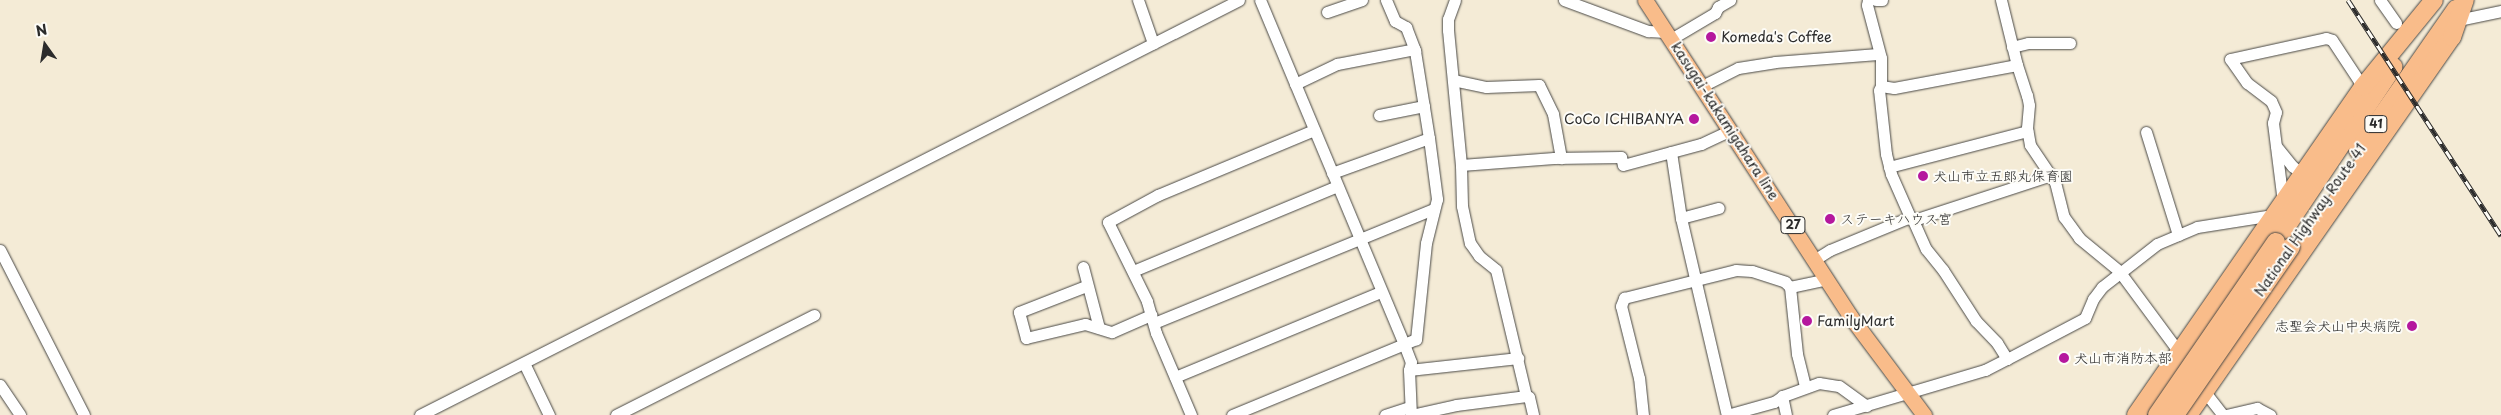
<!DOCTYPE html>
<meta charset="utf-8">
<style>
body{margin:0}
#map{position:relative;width:2501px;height:415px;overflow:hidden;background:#f4ebd6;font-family:"Playpen Sans","Klee One",sans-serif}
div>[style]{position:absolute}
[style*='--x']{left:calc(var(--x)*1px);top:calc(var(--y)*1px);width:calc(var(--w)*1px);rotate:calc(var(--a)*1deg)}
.roads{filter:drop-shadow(0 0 1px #494845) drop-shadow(0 0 1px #494845)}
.minor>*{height:11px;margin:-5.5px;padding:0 5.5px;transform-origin:5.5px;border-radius:5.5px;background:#fff}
.major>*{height:15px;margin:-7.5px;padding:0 7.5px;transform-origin:7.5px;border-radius:7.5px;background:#f9bc8a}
.highway>*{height:18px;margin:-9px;padding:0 9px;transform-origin:9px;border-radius:9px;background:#f9bc8a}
.rail>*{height:5px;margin-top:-2.5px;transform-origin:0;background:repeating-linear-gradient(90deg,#fdfcf7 0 9px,#2b2b2b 0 18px);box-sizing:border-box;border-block:1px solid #2b2b2b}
.bridges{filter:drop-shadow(0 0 1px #494845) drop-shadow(0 0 1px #494845)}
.highway-bridge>*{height:18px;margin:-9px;padding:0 9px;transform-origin:9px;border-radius:9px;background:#f9bc8a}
.dots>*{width:14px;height:14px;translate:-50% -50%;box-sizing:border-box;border:2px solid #fdfcf7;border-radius:50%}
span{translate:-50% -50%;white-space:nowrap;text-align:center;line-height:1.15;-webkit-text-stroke:4px #fdfcf7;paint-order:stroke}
.shield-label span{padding:1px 4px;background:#fdfcf7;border:1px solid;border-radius:4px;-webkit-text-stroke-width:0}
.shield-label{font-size:12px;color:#2b2b2b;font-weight:700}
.poi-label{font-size:14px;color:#2b2b2b}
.left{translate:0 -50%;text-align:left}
.right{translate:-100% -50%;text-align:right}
.street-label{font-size:14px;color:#2b2b2b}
.north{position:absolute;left:20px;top:20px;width:50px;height:50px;-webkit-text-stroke:4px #fdfcf7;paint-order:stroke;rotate:347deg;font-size:14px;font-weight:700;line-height:20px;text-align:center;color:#2b2b2b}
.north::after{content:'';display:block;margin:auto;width:18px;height:22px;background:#2b2b2b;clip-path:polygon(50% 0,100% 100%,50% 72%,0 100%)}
</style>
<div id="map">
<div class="roads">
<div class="minor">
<i style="--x:1138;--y:0;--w:46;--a:70.8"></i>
<i style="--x:1386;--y:0;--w:23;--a:67"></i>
<i style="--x:1395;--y:21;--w:13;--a:29"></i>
<i style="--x:1406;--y:27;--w:26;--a:69"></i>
<i style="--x:1415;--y:51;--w:88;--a:80.9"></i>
<i style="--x:1455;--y:0;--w:20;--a:110"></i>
<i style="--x:1448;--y:19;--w:11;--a:90"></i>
<i style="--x:1448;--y:30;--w:136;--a:84.5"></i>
<i style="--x:1461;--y:165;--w:41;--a:88.6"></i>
<i style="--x:1462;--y:206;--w:38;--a:78"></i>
<i style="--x:1470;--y:243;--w:16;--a:55"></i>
<i style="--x:1479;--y:256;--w:22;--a:39"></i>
<i style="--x:1496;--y:270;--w:130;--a:76.6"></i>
<i style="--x:1526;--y:396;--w:3;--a:18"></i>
<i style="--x:1529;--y:397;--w:18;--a:77"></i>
<i style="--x:1564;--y:0;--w:90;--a:20.3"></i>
<i style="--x:1648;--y:31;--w:18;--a:3"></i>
<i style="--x:1868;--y:0;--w:5;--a:101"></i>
<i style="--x:1867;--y:5;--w:55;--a:75.2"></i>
<i style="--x:1881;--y:58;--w:28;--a:90"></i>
<i style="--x:1881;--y:86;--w:13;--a:9"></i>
<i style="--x:1894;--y:88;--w:125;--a:-10.6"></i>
<i style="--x:1876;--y:0;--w:6;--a:0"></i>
<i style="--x:2001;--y:0;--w:67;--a:76.2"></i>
<i style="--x:2017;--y:65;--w:32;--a:72"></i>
<i style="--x:2027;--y:95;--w:10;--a:79"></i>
<i style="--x:2029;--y:105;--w:23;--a:95"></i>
<i style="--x:2027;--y:128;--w:17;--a:80"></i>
<i style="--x:2030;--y:145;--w:45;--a:56"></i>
<i style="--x:2055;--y:182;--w:36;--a:76"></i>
<i style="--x:2064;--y:217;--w:26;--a:54"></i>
<i style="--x:2079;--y:238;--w:52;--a:39.5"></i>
<i style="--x:2119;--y:271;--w:106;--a:53.5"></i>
<i style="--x:2380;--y:0;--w:28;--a:55"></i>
<i style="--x:1327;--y:12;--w:37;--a:-19"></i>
<i style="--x:2458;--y:20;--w:44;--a:-11.8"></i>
<i style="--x:1671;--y:39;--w:51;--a:-30.6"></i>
<i style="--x:1715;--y:13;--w:7;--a:-63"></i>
<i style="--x:1718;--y:7;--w:14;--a:-30"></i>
<i style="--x:2012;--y:47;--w:16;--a:-14"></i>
<i style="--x:2028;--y:43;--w:42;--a:0"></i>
<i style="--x:1453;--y:80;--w:34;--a:12"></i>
<i style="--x:1486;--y:87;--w:53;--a:-2.2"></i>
<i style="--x:1539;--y:85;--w:32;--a:64"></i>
<i style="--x:1553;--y:114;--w:45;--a:79.7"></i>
<i style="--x:1295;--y:84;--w:47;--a:-25.5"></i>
<i style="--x:1337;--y:64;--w:79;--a:-10.9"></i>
<i style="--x:1702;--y:86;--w:40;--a:-26.6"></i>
<i style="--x:1738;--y:68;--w:37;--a:-9"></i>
<i style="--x:1775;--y:62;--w:103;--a:-4.4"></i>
<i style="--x:1379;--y:115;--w:46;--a:-11.3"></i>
<i style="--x:2146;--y:132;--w:108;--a:72.7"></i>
<i style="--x:2276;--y:146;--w:26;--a:51"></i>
<i style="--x:2292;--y:166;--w:14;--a:36"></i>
<i style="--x:1671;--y:152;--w:67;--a:81.4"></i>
<i style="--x:1681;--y:218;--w:202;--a:76.9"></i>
<i style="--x:1461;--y:165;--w:93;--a:-4.3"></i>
<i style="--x:1554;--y:158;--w:67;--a:-0.9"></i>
<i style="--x:1621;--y:157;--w:8;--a:76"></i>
<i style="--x:1623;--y:165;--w:81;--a:-15.1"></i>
<i style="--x:1701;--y:144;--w:33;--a:-25"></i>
<i style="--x:1889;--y:167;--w:143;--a:-14.6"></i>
<i style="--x:1332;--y:173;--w:103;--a:-19.8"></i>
<i style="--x:1429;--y:138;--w:62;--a:82.5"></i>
<i style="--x:1437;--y:199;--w:45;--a:104"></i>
<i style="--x:1426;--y:243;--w:97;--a:95.9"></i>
<i style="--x:1416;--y:339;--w:13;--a:157"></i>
<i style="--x:1404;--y:344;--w:19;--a:69"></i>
<i style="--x:1411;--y:362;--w:8;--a:104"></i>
<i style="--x:1409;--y:370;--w:45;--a:87.5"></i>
<i style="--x:2283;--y:202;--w:80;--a:-97.2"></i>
<i style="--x:2273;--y:123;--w:11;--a:-75"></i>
<i style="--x:2276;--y:112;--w:12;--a:-114"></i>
<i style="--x:2271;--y:101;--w:30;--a:-143"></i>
<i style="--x:2247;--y:83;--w:29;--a:-125"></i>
<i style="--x:2230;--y:59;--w:98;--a:-12.3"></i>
<i style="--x:2326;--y:38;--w:6;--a:18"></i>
<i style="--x:2332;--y:40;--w:56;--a:56.6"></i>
<i style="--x:1910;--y:217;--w:7;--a:16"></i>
<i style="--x:1917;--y:219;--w:142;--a:-18.1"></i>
<i style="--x:1681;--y:218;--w:39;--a:-15"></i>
<i style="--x:1912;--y:218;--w:34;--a:66"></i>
<i style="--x:1926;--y:249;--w:27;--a:51"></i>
<i style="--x:1943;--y:270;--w:61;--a:57.1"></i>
<i style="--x:1976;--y:321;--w:30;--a:46"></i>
<i style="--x:1997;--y:343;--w:19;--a:58"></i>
<i style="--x:0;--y:250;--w:185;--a:63"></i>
<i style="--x:1814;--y:260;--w:19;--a:-32"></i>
<i style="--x:1830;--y:250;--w:87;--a:-22.4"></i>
<i style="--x:1910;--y:217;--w:47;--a:-113.8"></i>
<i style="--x:1891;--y:174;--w:21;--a:-104"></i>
<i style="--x:1886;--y:154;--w:64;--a:-96.2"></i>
<i style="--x:1879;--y:90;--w:4;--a:-63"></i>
<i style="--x:1083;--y:267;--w:63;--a:75.3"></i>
<i style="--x:1133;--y:271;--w:221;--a:-22.6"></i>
<i style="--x:1086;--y:286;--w:72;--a:158.8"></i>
<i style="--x:1019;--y:312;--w:27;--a:75"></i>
<i style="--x:1026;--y:338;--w:61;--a:-13.3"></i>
<i style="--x:1085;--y:324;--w:28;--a:17"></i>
<i style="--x:1112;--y:332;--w:43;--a:-23.6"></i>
<i style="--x:1790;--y:287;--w:67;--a:84"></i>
<i style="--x:1797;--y:354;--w:34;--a:76"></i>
<i style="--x:1154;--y:323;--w:301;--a:-22.2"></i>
<i style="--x:524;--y:363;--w:58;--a:64.3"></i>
<i style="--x:1409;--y:370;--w:110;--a:-6.3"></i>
<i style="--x:1175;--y:377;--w:222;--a:-22.5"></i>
<i style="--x:0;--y:385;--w:36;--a:56"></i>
<i style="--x:2201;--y:387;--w:36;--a:52"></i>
<i style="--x:1782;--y:396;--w:19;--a:78"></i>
<i style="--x:420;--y:415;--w:918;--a:-26.87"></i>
<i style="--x:616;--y:415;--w:222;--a:-26.8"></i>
<i style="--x:1191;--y:415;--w:89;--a:-113.1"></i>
<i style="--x:1156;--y:333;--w:33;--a:-106"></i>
<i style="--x:1147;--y:301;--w:88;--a:-116.3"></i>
<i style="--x:1108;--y:222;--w:57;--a:-28.4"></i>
<i style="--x:1158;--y:195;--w:169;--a:-22.6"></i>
<i style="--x:1232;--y:415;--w:186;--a:-22.4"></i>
<i style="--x:1404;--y:344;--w:373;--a:-112.7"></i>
<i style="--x:1385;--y:415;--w:25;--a:-18"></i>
<i style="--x:1411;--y:415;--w:46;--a:-12.5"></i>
<i style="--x:1456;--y:405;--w:71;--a:-7.3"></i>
<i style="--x:1643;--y:415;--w:37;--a:-96"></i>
<i style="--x:1639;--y:378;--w:74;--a:-104"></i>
<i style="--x:1621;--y:306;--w:9;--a:-69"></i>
<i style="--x:1624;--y:298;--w:115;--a:-14"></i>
<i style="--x:1736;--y:270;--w:16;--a:4"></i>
<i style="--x:1752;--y:271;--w:35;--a:18"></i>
<i style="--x:1785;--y:282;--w:7;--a:45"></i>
<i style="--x:1790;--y:287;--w:38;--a:-12"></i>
<i style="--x:1727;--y:415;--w:49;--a:-15.5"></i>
<i style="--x:1774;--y:402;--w:11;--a:-34"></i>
<i style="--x:1783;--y:396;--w:38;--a:-20"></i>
<i style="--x:1819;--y:383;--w:20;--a:9"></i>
<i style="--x:1839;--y:386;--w:34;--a:36"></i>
<i style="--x:1833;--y:415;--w:159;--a:-16.5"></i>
<i style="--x:1985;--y:370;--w:25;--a:-27"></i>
<i style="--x:2007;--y:359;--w:88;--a:-27.7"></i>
<i style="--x:2085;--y:318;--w:21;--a:-67"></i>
<i style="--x:2093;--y:299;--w:15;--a:-53"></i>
<i style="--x:2102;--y:287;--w:70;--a:-38"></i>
<i style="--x:2157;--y:244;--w:43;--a:-23"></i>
<i style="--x:2197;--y:227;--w:77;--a:-9"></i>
<i style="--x:2226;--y:415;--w:32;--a:-13"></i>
<i style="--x:2257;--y:408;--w:15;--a:28"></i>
</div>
<div class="major">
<i style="--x:1645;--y:0;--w:377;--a:57"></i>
<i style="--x:1850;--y:316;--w:124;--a:53.2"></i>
</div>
<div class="highway">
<i style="--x:2358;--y:150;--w:172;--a:-55.2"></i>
<i style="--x:2276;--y:242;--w:211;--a:-56.2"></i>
<i style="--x:2136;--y:415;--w:399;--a:-55.3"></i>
<i style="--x:2363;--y:87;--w:112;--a:-50.8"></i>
<i style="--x:2188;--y:415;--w:461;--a:-55.1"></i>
<i style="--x:2452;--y:37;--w:39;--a:-71"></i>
</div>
</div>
<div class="rail">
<i style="--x:2348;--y:0;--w:281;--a:57"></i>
</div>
<div class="bridges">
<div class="highway-bridge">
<i style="--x:2157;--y:415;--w:210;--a:-55.5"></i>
<i style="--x:2175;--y:415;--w:204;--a:-55.4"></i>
</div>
</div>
<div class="dots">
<i style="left:1711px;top:37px;background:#b5179e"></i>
<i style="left:1694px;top:119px;background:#b5179e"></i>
<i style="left:1923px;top:176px;background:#b5179e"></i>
<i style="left:1830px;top:219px;background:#b5179e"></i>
<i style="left:1807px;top:321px;background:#b5179e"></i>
<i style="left:2412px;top:326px;background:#b5179e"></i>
<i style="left:2064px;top:358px;background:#b5179e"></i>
</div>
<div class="shield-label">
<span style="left:2376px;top:124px">41</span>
<span style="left:1793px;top:225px">27</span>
</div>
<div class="poi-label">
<span class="left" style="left:1721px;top:37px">Komeda's Coffee</span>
<span class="right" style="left:1684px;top:119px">CoCo ICHIBANYA</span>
<span class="left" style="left:1933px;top:176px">犬山市立五郎丸保育園</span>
<span class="left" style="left:1840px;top:219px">ステーキハウス宮</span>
<span class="left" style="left:1817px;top:321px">FamilyMart</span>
<span class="right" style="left:2401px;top:326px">志聖会犬山中央病院</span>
<span class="left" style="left:2074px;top:358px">犬山市消防本部</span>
</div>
<div class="street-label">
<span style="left:1725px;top:121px;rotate:57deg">kasugai-kakamigahara line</span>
<span style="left:2310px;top:220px;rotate:-55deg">National Highway Route 41</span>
</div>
<div class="north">N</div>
</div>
